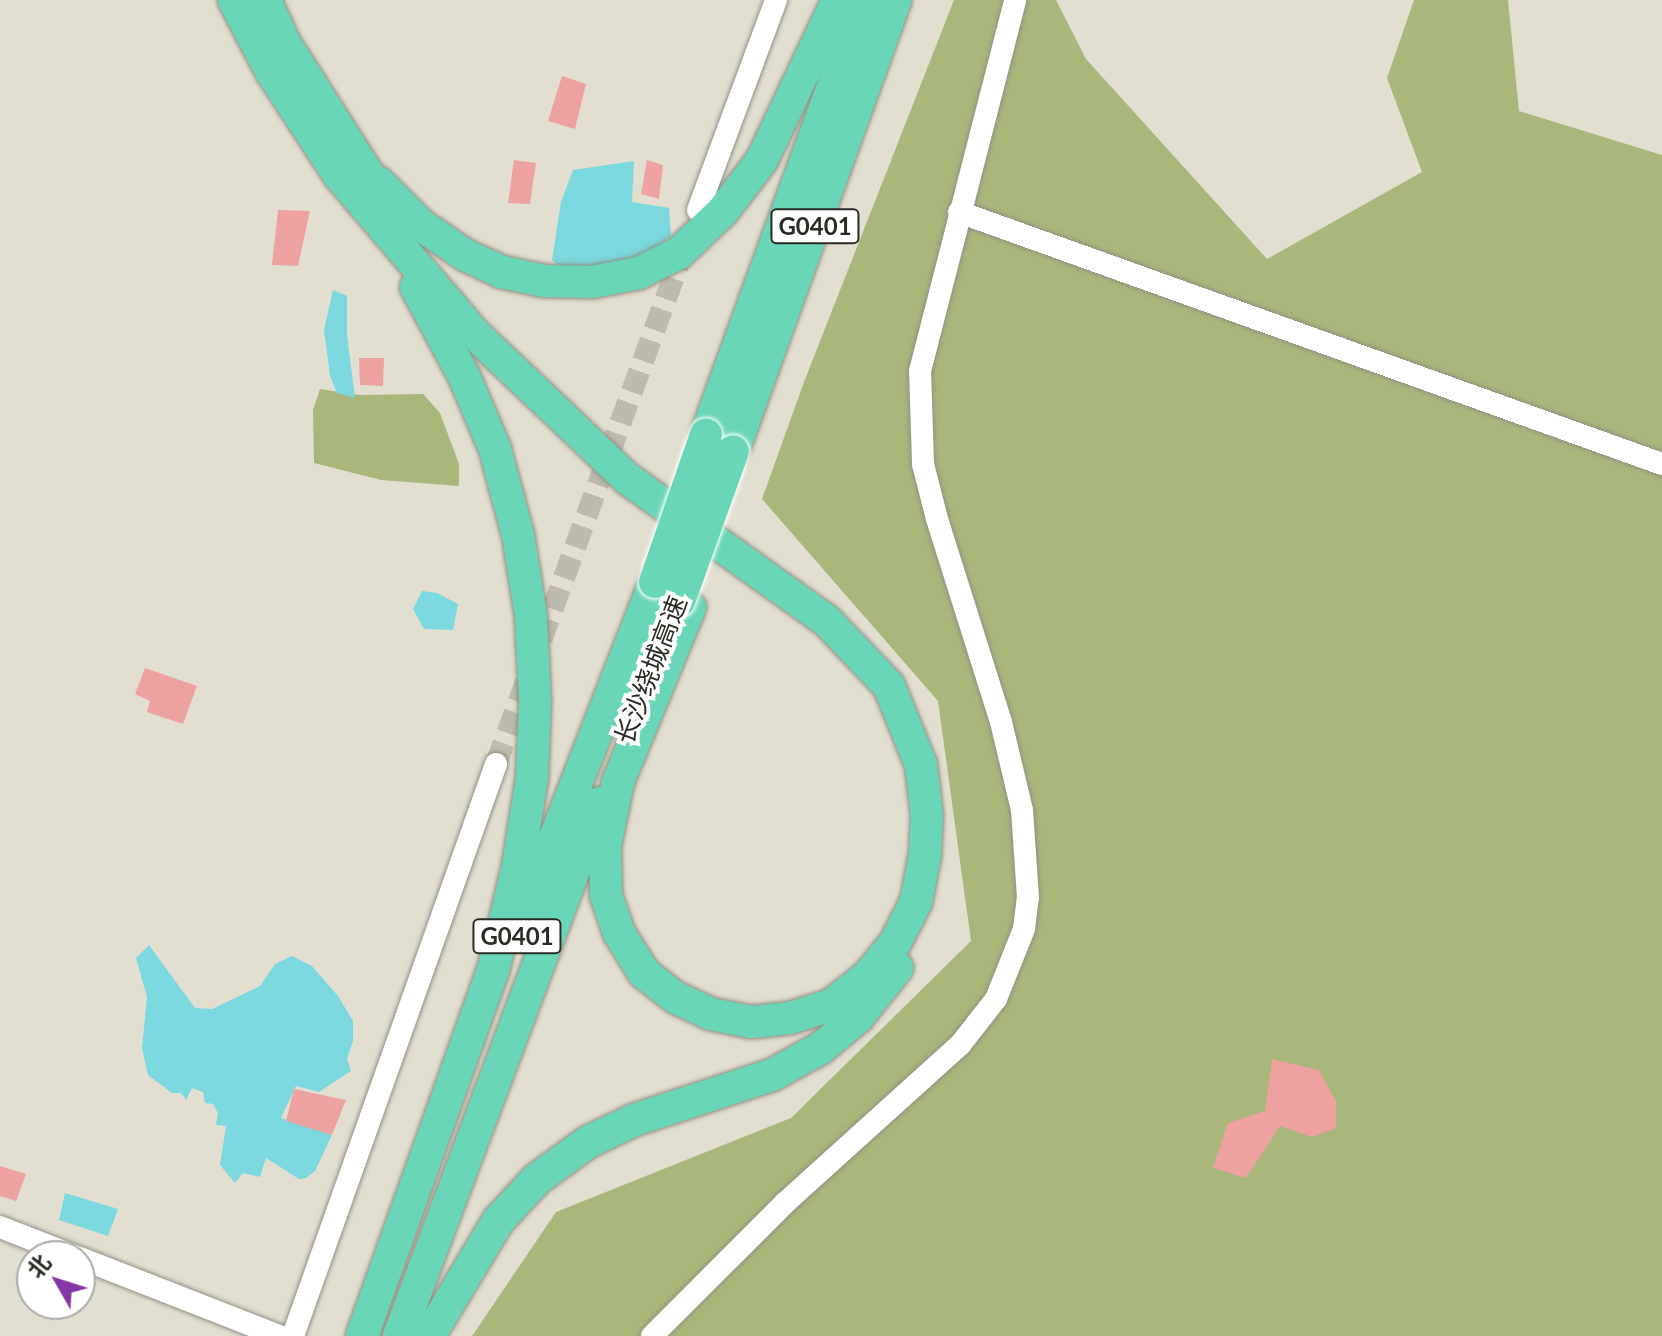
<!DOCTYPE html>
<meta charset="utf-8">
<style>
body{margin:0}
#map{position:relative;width:1662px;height:1336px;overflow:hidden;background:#e2dfd1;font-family:Lato,"Noto Sans SC",sans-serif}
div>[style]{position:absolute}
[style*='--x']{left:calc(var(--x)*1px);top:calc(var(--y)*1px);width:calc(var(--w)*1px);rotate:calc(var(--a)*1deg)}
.green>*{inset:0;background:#a9b77a}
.water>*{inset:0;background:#7bd8de}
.building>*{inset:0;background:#eda29f}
.minor-tunnel>*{height:22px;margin-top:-11px;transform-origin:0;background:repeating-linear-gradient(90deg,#bdbbae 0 22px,transparent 0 33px)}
.roads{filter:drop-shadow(0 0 2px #939083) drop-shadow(0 0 2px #939083)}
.minor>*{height:22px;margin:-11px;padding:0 11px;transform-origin:11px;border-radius:11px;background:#fff}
.highway>*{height:32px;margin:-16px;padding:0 16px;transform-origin:16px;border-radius:16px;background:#6ad6b8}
.bridges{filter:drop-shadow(0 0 2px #fff) drop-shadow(0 0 2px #fff)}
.highway-bridge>*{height:32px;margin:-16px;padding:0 16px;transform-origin:16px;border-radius:16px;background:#6ad6b8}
span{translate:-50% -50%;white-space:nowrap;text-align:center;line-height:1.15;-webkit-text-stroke:8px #fff;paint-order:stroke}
.shield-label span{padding:2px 6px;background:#fff;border:2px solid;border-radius:6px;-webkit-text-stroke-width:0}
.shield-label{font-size:24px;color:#2b2a24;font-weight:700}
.street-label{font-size:26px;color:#2b2a24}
.north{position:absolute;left:16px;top:1240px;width:80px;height:80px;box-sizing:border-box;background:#fff;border:2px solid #aaaaa7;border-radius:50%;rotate:309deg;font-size:22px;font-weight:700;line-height:32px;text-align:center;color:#2b2a24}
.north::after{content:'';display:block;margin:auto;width:28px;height:36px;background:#8637a7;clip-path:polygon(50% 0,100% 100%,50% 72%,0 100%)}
</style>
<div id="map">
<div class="green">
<i style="clip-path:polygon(954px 0,1056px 0,1086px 59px,1267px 259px,1422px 172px,1387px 78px,1414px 0,1508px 0,1519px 111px,1662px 155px,1662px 1336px,472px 1336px,556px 1212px,791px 1118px,971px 941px,938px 701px,762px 499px,804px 382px)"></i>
<i style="clip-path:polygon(320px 389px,360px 395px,423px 394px,440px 413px,459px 464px,459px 486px,381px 480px,314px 463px,313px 410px)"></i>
</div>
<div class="water">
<i style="clip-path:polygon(634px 161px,632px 202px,669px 208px,671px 236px,645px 256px,595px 268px,563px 269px,552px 260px,561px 202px,573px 170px)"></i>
<i style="clip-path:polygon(333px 290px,347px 296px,347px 335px,355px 398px,337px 393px,330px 376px,324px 330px)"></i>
<i style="clip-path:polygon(422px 591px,437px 593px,458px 604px,453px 630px,424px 629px,413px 609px)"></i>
<i style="clip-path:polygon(149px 945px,195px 1008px,212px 1009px,260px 986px,275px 964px,292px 956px,312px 966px,338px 996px,353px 1021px,353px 1041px,347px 1059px,351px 1071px,319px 1092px,296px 1086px,281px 1118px,332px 1135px,315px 1171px,306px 1178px,299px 1179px,266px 1158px,260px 1177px,243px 1173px,235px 1183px,220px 1165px,226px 1126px,216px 1125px,218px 1113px,213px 1104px,205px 1103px,203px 1092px,192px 1088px,186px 1100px,181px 1093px,172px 1093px,148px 1075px,142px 1048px,147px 997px,136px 958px)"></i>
<i style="clip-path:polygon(65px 1193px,118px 1209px,108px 1236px,59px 1220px)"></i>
</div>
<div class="building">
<i style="clip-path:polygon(562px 76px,586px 84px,575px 129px,548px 121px)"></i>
<i style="clip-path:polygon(514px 160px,536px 163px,530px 204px,508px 203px)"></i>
<i style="clip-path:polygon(647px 160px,663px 165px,659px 199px,641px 194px)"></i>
<i style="clip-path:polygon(278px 210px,310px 211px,298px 266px,272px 265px)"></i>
<i style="clip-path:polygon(359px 358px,384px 358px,383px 386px,360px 385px)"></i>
<i style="clip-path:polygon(145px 668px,197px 686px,183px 724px,147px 712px,150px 701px,135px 694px)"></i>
<i style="clip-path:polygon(1272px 1059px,1319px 1070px,1336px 1101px,1336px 1128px,1312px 1137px,1280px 1126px,1246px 1178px,1213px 1168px,1228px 1123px,1265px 1111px)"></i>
<i style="clip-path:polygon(294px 1089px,346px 1100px,332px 1135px,286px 1121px)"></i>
<i style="clip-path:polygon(0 1166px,26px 1174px,16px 1201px,0 1196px)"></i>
</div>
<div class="minor-tunnel">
<i style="--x:496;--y:764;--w:551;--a:-69.95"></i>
</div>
<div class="roads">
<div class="minor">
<i style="--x:698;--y:210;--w:224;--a:-69.6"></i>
<i style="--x:959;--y:212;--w:747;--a:19.72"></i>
<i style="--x:0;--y:1227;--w:79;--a:21.4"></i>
<i style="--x:80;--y:1258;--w:214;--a:21.4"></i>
<i style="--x:293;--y:1336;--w:607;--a:-70.46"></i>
<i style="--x:652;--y:1336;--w:190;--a:-45"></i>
<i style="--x:786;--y:1202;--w:234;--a:-42.1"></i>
<i style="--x:960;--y:1045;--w:58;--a:-52"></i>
<i style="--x:996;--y:999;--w:75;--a:-68.2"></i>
<i style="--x:1024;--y:929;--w:31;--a:-83"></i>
<i style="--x:1028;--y:898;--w:88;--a:-93.9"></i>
<i style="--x:1022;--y:810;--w:90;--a:-103.4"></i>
<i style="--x:1001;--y:722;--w:213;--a:-107.5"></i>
<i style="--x:937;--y:519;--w:57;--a:-104.3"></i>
<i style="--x:923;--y:464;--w:93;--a:-91.8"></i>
<i style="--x:920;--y:371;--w:383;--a:-75.6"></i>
</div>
<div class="highway">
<i style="--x:234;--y:0;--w:80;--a:62.5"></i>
<i style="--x:271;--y:71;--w:124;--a:56.8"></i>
<i style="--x:339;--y:175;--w:209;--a:49.5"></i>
<i style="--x:475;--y:334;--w:211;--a:43.5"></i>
<i style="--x:628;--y:479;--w:243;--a:35.5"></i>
<i style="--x:826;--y:620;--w:91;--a:46.3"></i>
<i style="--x:889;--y:686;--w:85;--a:67.9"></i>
<i style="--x:921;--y:765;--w:51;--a:83.3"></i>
<i style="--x:927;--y:816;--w:39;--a:93"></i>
<i style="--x:925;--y:855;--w:48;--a:100.8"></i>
<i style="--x:916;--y:902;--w:46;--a:117.1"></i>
<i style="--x:895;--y:943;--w:44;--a:129.5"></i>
<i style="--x:867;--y:977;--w:46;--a:142.1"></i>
<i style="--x:831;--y:1005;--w:43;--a:162.4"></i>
<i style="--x:790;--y:1018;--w:39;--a:174"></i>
<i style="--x:751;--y:1022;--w:41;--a:-168.7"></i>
<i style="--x:711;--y:1014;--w:38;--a:-155"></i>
<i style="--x:676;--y:998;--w:41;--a:-142"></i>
<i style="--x:644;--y:973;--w:47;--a:-122"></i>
<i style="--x:619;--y:933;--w:39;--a:-109"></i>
<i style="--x:606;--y:896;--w:50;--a:-91.1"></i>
<i style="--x:605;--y:846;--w:65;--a:-78.5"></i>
<i style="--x:618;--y:782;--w:189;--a:-67.6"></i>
<i style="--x:265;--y:0;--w:46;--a:65.7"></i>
<i style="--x:284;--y:42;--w:191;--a:57.6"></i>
<i style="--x:378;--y:182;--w:61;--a:45"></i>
<i style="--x:421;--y:225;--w:53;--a:34.3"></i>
<i style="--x:465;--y:255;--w:41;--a:24.7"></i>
<i style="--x:502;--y:272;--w:43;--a:12.1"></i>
<i style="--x:544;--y:281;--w:48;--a:1.2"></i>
<i style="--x:592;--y:282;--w:48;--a:-10.8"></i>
<i style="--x:639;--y:273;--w:45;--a:-26.6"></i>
<i style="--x:679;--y:253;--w:61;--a:-43.7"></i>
<i style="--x:723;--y:211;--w:64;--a:-52.6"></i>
<i style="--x:762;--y:160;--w:177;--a:-64.6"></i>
<i style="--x:706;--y:435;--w:463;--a:-70"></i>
<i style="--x:733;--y:451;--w:479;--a:-70.2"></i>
<i style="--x:522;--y:922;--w:365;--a:-68.6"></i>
<i style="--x:362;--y:1336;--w:388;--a:-70.3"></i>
<i style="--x:493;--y:971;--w:108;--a:-76.6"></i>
<i style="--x:518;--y:866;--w:89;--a:-81"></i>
<i style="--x:532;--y:778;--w:76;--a:-87.7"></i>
<i style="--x:535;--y:702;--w:86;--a:-92.7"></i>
<i style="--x:531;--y:616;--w:82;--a:-99.1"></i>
<i style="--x:518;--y:535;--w:89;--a:-105"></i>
<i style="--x:495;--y:449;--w:79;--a:-113"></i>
<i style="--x:464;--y:376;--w:101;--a:-118.3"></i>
<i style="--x:399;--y:1336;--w:569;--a:-69.43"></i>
<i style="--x:429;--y:1336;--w:134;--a:-59"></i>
<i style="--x:498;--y:1221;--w:57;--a:-47.1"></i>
<i style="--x:537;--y:1179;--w:63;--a:-36"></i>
<i style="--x:588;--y:1142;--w:51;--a:-25.6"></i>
<i style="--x:634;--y:1120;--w:145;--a:-18.1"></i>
<i style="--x:772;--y:1075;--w:56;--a:-28.9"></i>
<i style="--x:821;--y:1048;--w:48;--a:-40"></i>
<i style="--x:858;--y:1017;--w:63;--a:-51.5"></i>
</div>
</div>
<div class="bridges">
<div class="highway-bridge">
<i style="--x:655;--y:582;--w:156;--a:-70.9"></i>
<i style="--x:679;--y:601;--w:159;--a:-70.2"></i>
</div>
</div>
<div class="shield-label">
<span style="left:815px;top:226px">G0401</span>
<span style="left:517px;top:936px">G0401</span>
</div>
<div class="street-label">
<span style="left:651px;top:670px;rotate:-69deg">长沙绕城高速</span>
</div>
<div class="north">北</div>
</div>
